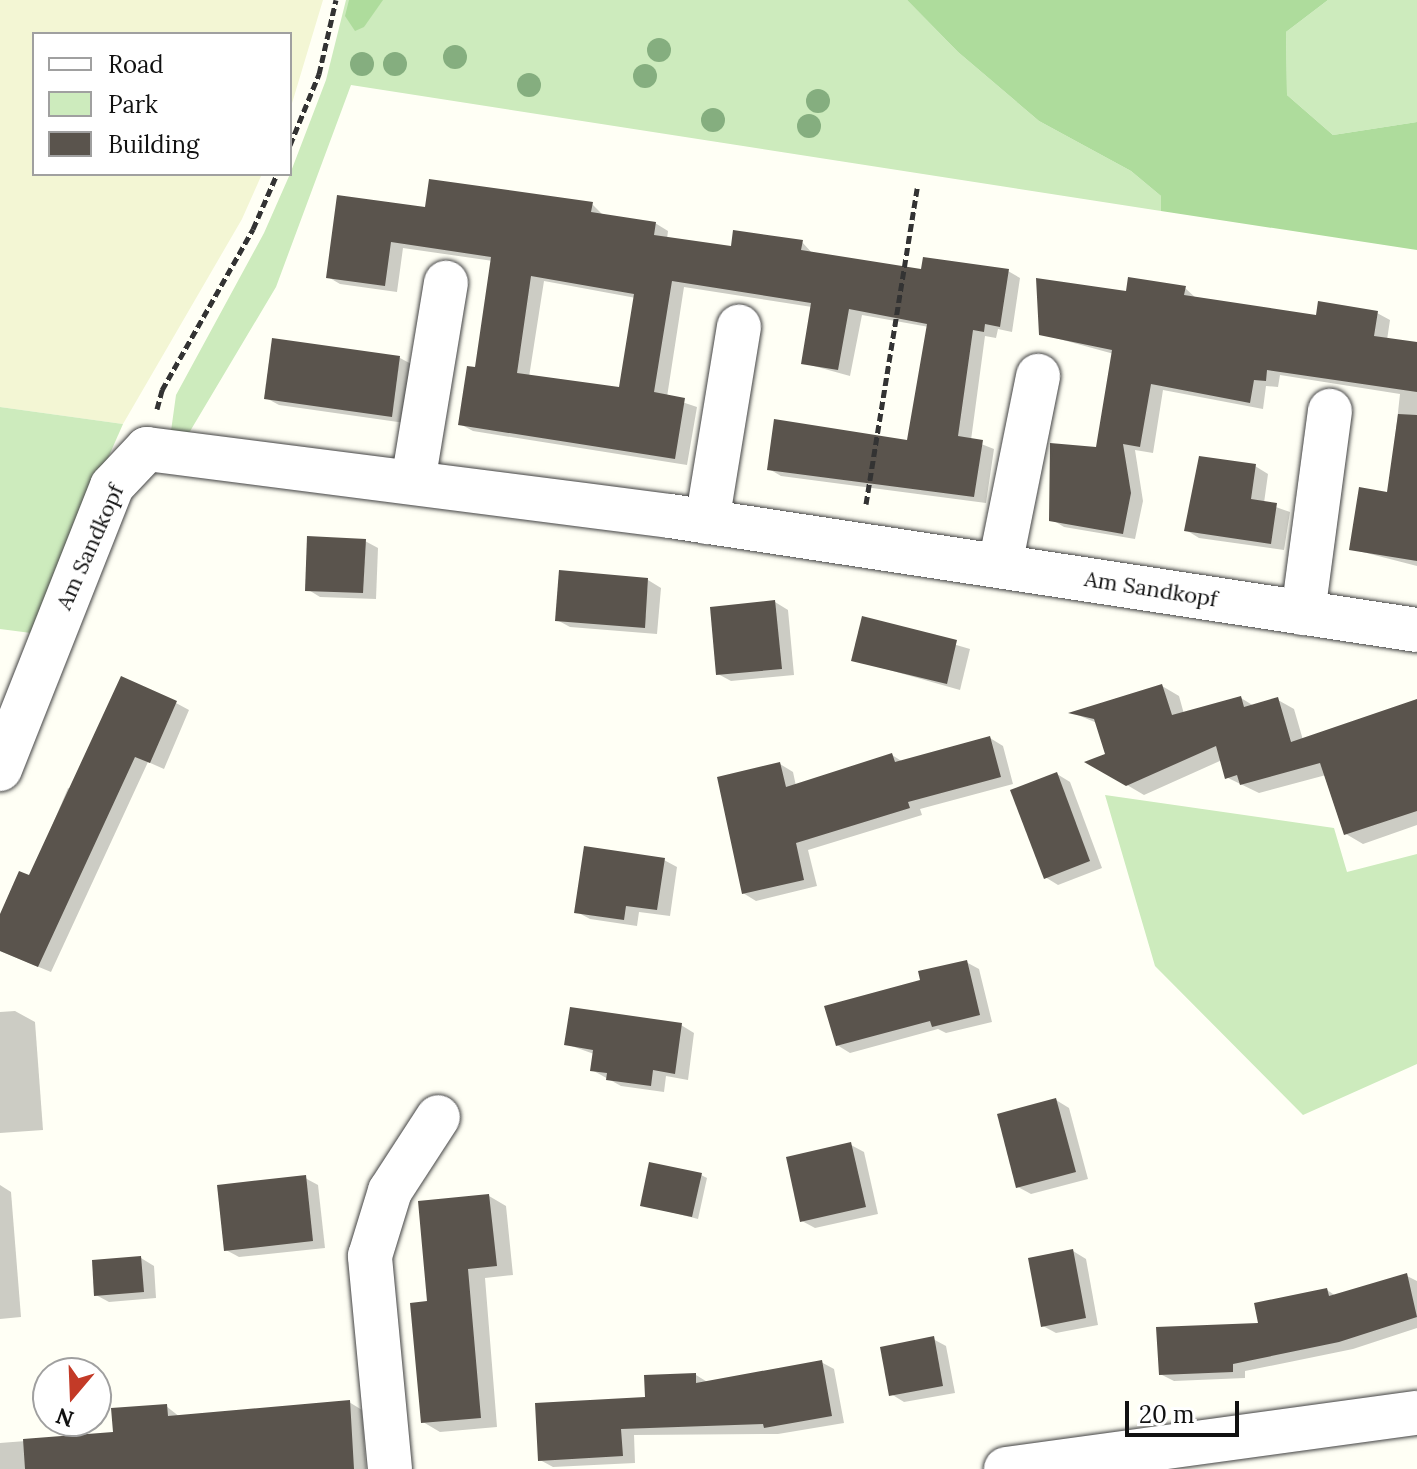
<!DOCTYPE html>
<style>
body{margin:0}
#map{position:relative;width:1417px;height:1469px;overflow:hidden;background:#fffff5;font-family:Lora,serif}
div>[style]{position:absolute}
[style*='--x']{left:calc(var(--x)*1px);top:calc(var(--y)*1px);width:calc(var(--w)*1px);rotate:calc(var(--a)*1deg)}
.farmland>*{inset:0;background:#f3f6d4}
.green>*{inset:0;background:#cdebbd}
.forest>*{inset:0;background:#aedc9c}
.shadow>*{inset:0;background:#0003}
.building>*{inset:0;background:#5a544d}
.path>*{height:5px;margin-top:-2.5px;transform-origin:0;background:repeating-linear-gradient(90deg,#333 0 8px,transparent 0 12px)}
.roads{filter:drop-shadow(0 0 2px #444) drop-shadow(0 0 2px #444)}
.minor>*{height:44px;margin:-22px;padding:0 22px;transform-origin:22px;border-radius:22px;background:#fff}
.trees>*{width:24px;height:24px;margin:-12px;border-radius:50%;background:#85ae7f}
span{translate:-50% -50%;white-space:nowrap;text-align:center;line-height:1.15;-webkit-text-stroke:8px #fff;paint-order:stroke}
.street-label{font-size:22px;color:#111}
.legend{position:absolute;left:32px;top:32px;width:260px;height:144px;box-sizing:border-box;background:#fff;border:2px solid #a0a0a0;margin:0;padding:10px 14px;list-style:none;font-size:24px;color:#111}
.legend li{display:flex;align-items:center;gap:16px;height:40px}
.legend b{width:40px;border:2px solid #a0a0a0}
.north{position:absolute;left:32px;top:1357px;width:80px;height:80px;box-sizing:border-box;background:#fff;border:2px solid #a0a0a0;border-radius:50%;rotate:199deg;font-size:22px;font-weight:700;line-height:32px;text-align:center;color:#111}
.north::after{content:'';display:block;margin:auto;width:28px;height:36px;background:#c33a27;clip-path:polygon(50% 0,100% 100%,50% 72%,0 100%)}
.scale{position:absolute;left:1125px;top:1401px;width:114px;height:36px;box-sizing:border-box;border:4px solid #111;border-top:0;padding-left:10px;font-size:24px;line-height:28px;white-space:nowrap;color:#111;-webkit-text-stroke:6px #fff;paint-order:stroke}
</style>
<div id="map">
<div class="farmland">
<i style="clip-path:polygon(0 0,323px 0,290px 110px,290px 34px,34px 34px,34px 174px,262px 174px,242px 219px,123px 424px,0 407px)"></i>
</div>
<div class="green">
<i style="clip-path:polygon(346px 0,907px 0,958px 52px,1039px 121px,1131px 171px,1161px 196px,1161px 211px,351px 85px,276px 287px,189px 433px,171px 431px,176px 395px,264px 233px,290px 174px,326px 80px)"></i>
<i style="clip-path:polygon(1328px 0,1417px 0,1417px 122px,1333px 135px,1287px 95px,1286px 32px)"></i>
<i style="clip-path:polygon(0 407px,123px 424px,31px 633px,0 629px)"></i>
<i style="clip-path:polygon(1105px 795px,1334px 828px,1347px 872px,1417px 854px,1417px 1064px,1303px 1115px,1155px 966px)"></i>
</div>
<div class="forest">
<i style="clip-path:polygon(349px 0,383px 0,364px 27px,355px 31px,345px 16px)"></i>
<i style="clip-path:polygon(907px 0,1328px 0,1286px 32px,1287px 95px,1333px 135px,1417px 122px,1417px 250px,1161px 211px,1161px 196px,1131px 171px,1039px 121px,958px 52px)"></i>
</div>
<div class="shadow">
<i style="clip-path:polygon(evenodd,592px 204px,604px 216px,655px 223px,668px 231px,667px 239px,733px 248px,802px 242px,813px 254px,923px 271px,1008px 271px,1020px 278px,1012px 332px,998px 329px,996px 338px,985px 336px,971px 440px,994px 449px,986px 503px,781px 476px,769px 469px,908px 442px,929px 327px,862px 315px,850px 376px,803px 363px,812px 307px,684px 287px,667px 397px,697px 407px,687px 465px,473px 431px,460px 424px,476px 369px,493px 261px,403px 248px,397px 292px,340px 284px,328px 277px,426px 210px,592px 204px,544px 281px,636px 298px,621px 389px,529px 377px,544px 281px)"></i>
<i style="clip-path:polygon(1185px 288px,1197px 299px,1317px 318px,1377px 313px,1390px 320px,1387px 340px,1417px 344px,1417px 566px,1351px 549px,1389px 494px,1400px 394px,1280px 375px,1278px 387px,1266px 386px,1263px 409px,1163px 390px,1153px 453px,1135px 450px,1143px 501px,1135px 539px,1064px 527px,1051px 519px,1097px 449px,1114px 354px,1041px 334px,1128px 293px)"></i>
<i style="clip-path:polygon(400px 358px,413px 365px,405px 423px,279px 405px,266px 398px)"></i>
<i style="clip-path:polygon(1255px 466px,1268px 474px,1264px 503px,1290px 512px,1284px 550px,1199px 538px,1186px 530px)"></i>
<i style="clip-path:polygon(365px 541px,378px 548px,376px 599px,320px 597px,307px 589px)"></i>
<i style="clip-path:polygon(648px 580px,661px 588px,657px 634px,570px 627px,557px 620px)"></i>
<i style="clip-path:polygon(775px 602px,788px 610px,794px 675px,731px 681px,718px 674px)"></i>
<i style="clip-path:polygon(864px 618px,970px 649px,960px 690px,854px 660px)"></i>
<i style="clip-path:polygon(1162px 686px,1179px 696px,1184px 714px,1241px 698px,1254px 706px,1278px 700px,1294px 709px,1303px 740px,1417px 701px,1417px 825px,1363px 844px,1346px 834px,1326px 775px,1259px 793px,1226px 777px,1222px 760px,1144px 795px,1088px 762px,1107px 755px,1097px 723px,1073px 713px)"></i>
<i style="clip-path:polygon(176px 703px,189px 710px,164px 769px,148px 762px,51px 972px,0 951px,0 919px,30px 878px,68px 788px,74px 790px)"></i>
<i style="clip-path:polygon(990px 738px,1003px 746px,1013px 784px,920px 809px,922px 815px,808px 850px,817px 886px,756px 901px,743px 893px,780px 764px,793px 772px,796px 786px,892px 755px,903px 762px)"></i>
<i style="clip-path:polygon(1057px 774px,1070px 782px,1102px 868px,1058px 885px,1045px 877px)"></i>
<i style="clip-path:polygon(664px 860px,677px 867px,670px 916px,639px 912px,637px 926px,590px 919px,577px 912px)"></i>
<i style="clip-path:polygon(966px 962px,979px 969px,992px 1022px,946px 1033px,938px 1029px,850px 1053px,837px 1045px,923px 982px)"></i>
<i style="clip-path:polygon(15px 1011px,35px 1022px,43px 1130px,0 1133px,0 1012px)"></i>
<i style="clip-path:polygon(681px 1025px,694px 1033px,688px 1080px,666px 1076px,664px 1092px,621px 1086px,592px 1070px,594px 1054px,566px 1044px)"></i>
<i style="clip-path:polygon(1056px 1100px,1069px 1108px,1088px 1179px,1031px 1194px,1018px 1187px)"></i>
<i style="clip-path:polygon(851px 1145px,864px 1152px,878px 1214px,815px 1228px,802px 1221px)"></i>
<i style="clip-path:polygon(701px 1175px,707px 1178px,698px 1219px,643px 1205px)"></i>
<i style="clip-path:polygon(305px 1178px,318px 1185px,325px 1248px,239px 1257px,226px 1250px)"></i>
<i style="clip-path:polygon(0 1185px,11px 1192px,21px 1317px,0 1319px)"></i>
<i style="clip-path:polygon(489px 1196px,506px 1206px,513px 1275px,485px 1278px,497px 1427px,440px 1432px,423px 1422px)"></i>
<i style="clip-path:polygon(1073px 1251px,1086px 1259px,1098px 1325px,1056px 1333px,1043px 1326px)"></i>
<i style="clip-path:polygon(141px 1258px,154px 1266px,156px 1298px,109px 1302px,96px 1295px)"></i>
<i style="clip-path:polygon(1407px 1276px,1417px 1281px,1417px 1328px,1353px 1349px,1245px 1371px,1245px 1378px,1174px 1381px,1160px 1374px,1327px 1290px,1336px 1296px)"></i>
<i style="clip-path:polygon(933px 1339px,946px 1346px,955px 1393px,904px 1402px,891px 1394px)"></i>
<i style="clip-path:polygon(821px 1362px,834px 1369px,844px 1423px,778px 1434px,634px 1435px,635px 1463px,553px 1467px,540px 1460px,696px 1375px,709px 1383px)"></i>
<i style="clip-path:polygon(349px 1402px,362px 1410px,366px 1469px,0 1469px,0 1443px,115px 1434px,166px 1406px,180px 1417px)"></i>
</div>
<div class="building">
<i style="clip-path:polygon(evenodd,429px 179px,593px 202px,591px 212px,656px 222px,654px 235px,731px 246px,733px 230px,803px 240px,801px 250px,921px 269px,923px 257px,1009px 269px,1000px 327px,985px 324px,984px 332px,973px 330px,958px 436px,983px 440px,974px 497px,767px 470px,774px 419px,907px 440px,927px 324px,849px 309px,838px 370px,801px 364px,811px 303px,672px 281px,654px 392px,685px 398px,675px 459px,458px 425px,467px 366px,475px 367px,491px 257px,391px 242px,385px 286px,326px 278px,337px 195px,425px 207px,429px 179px,531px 276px,634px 294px,619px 387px,517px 373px,531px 276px)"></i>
<i style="clip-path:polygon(1128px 277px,1186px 286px,1184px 295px,1316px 315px,1318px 301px,1378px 311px,1374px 336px,1417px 342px,1417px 392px,1267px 370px,1266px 381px,1254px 380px,1250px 403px,1151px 384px,1140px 447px,1123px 444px,1131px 493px,1123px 534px,1049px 521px,1050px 443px,1096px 447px,1112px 350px,1039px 335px,1036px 278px,1126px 291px)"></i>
<i style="clip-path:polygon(272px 338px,400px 356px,392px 417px,264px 399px)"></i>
<i style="clip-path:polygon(1398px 414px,1417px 415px,1417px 561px,1349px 550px,1359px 487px,1387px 492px)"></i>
<i style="clip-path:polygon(1199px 456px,1256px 464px,1251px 499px,1277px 503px,1271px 544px,1184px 531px)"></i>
<i style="clip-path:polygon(307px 536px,366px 539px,363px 593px,305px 591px)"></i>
<i style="clip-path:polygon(559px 570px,648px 578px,645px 628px,555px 621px)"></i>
<i style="clip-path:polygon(775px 600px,782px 669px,716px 675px,710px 607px)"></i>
<i style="clip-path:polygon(862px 616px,957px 640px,947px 684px,851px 661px)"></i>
<i style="clip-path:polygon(121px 676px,177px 701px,150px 763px,135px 757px,38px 967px,0 951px,0 914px,19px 871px,29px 875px)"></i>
<i style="clip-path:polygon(1162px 684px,1172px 715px,1241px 696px,1244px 707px,1278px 697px,1291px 742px,1417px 699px,1417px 811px,1344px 835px,1320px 763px,1240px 785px,1237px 775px,1225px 779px,1216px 746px,1126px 786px,1084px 762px,1105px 754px,1094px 719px,1068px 713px)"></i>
<i style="clip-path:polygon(990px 736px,1001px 777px,908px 802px,910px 808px,796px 843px,804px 880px,742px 894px,717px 777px,780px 762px,786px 787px,892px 753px,895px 762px)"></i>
<i style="clip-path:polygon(1057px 772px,1090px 861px,1044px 879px,1010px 790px)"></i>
<i style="clip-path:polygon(584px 846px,665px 858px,657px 910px,626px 906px,624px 920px,574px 913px)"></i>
<i style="clip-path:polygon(967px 960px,980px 1015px,932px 1027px,930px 1021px,836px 1046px,824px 1006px,920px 980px,918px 971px)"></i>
<i style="clip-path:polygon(570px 1007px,682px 1023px,675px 1074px,653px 1070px,651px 1086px,606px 1080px,607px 1073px,590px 1071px,593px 1050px,564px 1045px)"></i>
<i style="clip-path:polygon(1056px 1098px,1076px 1172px,1016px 1188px,997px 1114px)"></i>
<i style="clip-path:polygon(851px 1142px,866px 1207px,800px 1222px,786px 1157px)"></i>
<i style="clip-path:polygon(649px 1162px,702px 1173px,692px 1217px,640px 1206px)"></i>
<i style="clip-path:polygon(306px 1175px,313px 1241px,224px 1251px,217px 1185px)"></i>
<i style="clip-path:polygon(489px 1194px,497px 1266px,468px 1269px,481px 1418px,421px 1423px,410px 1303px,427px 1301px,418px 1201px)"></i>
<i style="clip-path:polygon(1073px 1249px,1086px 1318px,1041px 1327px,1028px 1258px)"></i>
<i style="clip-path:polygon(141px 1256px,144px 1292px,94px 1296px,92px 1260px)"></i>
<i style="clip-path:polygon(1407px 1273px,1417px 1317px,1339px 1342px,1233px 1364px,1233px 1372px,1159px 1375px,1156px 1327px,1258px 1323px,1254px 1303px,1327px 1288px,1329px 1296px)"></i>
<i style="clip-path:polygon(934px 1336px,943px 1386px,889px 1396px,880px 1347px)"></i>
<i style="clip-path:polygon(822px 1360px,832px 1416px,764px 1428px,763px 1424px,621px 1429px,623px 1456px,538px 1461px,535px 1403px,645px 1397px,644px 1375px,696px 1373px,696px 1383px)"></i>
<i style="clip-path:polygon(350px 1400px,354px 1469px,25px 1469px,23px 1439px,113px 1432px,111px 1408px,167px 1404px,168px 1416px)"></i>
</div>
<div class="path">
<i style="--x:290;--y:145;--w:77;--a:-67.8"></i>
<i style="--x:319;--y:74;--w:76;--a:-77.1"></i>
<i style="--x:157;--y:409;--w:20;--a:-75"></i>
<i style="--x:162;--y:390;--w:185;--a:-60.5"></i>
<i style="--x:253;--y:229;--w:60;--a:-66.4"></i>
<i style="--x:866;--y:504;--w:320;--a:-80.8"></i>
</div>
<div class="roads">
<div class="minor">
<i style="--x:413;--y:482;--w:202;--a:-80.6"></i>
<i style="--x:707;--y:522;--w:198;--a:-80.7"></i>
<i style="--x:1000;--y:565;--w:193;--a:-78.6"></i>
<i style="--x:1303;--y:613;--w:204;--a:-82.4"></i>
<i style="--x:0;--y:769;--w:304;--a:-68.4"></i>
<i style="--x:112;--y:486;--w:51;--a:-46.6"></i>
<i style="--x:147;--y:449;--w:527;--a:7.3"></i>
<i style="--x:670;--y:516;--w:756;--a:8.68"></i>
<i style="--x:390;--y:1469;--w:214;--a:-95.4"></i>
<i style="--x:370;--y:1256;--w:68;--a:-72.9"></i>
<i style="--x:390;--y:1191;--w:88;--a:-57"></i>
<i style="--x:1006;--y:1469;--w:415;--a:-7.8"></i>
</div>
</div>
<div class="trees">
<i style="left:659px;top:50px"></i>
<i style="left:455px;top:57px"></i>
<i style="left:362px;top:64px"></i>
<i style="left:395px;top:64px"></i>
<i style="left:645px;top:76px"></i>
<i style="left:529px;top:85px"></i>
<i style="left:818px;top:101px"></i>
<i style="left:713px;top:120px"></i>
<i style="left:809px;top:126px"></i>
</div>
<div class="street-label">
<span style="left:90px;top:547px;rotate:-66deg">Am Sandkopf</span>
<span style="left:1151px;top:589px;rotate:9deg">Am Sandkopf</span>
</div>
<ul class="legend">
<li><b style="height:10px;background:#fff"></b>Road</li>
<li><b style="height:22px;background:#cdebbd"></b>Park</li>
<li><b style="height:22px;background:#5a544d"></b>Building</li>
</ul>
<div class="north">N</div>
<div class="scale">20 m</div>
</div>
